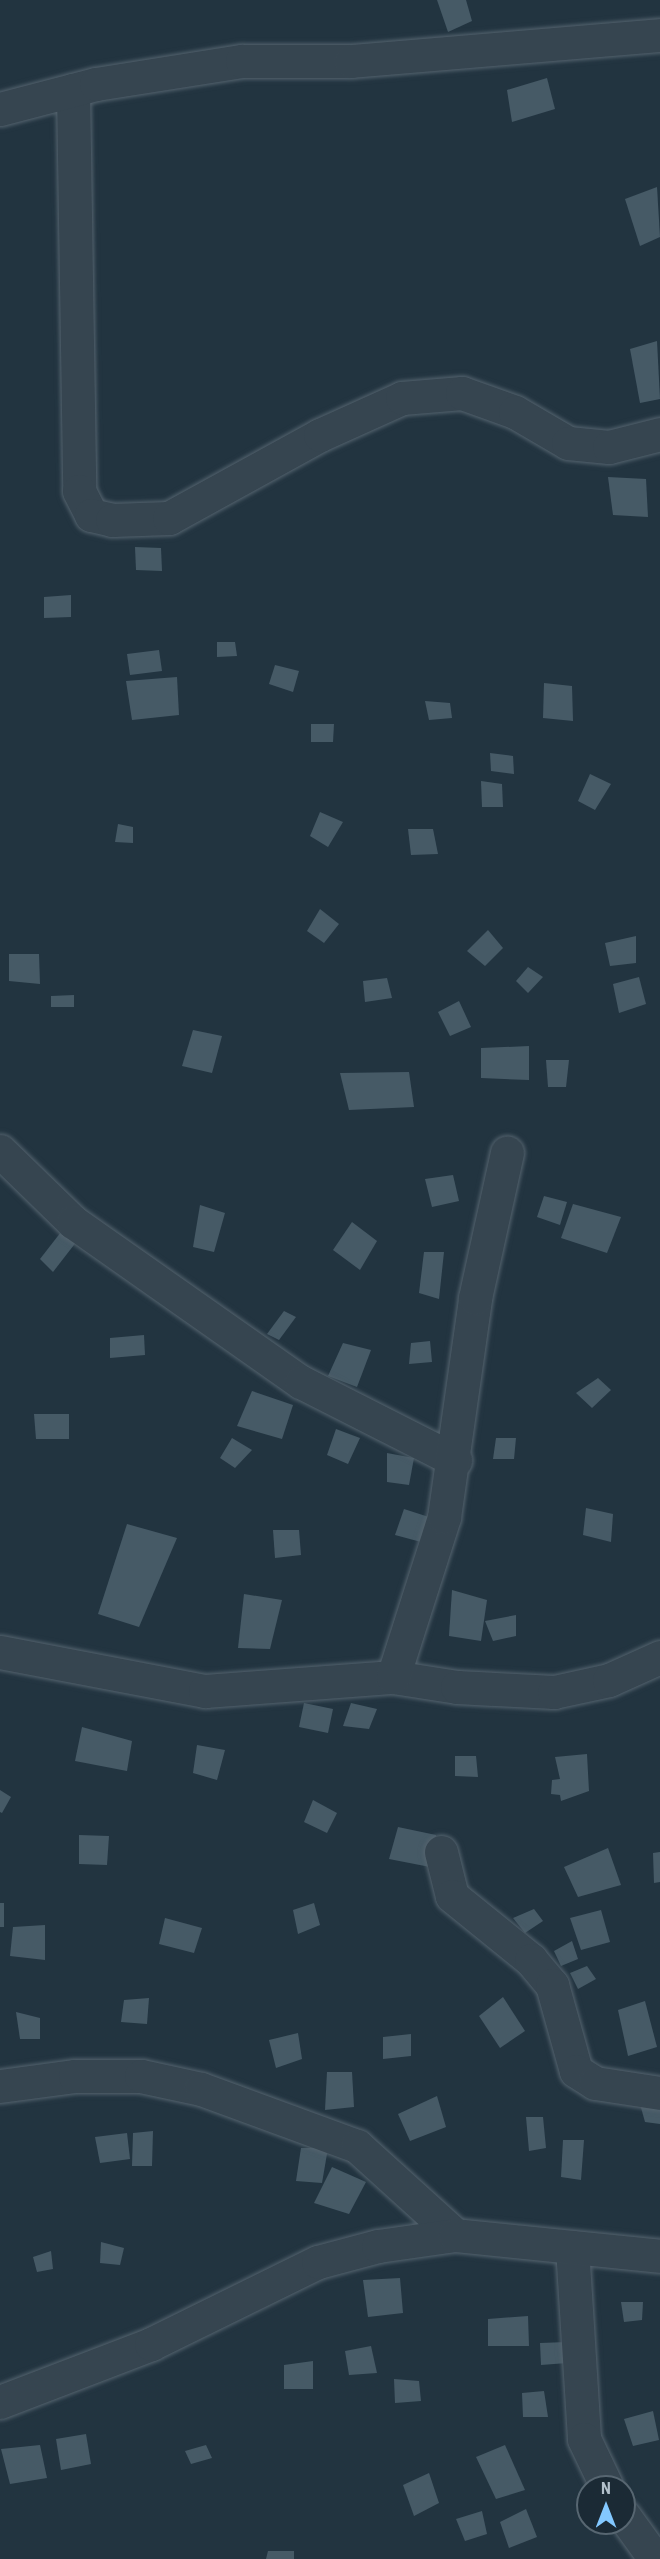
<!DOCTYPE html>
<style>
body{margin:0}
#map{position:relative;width:660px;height:2559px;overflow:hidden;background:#223440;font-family:"Roboto Condensed",sans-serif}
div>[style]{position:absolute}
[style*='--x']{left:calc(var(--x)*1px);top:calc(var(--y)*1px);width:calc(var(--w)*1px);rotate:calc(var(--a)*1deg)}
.building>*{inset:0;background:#465a66}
.roads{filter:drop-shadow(0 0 2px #54636e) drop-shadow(0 0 2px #54636e)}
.minor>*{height:33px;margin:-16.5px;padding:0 16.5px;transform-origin:16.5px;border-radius:16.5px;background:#364550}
span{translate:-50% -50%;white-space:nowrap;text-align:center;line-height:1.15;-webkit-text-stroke:5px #1b2a35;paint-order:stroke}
.north{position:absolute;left:576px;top:2475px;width:60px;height:60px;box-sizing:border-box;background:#1b2a35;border:2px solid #576671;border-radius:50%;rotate:0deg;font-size:16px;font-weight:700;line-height:24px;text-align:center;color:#b2c0cb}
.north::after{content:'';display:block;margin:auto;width:21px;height:27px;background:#83c8ff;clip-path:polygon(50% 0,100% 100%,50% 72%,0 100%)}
</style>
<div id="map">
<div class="building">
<i style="clip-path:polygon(437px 0,466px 0,472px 21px,448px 32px)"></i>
<i style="clip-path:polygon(547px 78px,555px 109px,512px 122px,507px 90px)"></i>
<i style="clip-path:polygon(657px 187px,660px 237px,640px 246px,625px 199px)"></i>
<i style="clip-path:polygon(657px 341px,660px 399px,640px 403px,630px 349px)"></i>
<i style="clip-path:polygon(608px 477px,646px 479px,648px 517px,613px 515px)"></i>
<i style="clip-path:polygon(135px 547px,161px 548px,162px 571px,136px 570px)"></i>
<i style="clip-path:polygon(71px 595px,71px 617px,44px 618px,44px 597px)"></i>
<i style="clip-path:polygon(217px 642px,235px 642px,237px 656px,217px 657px)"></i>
<i style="clip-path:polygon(159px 650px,162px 671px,130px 675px,127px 654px)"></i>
<i style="clip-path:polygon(275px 665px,299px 671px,293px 692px,269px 684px)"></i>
<i style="clip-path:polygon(177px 677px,179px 715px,132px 720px,126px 681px)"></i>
<i style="clip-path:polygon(544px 683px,572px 686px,573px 721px,543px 718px)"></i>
<i style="clip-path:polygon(425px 701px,450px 703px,452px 718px,429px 720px)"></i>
<i style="clip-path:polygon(311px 724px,334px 724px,333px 742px,311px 742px)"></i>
<i style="clip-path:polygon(490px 753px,513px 756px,514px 774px,491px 771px)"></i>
<i style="clip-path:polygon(590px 774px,611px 784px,595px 810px,578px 801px)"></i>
<i style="clip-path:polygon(481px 781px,502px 784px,503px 807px,482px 807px)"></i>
<i style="clip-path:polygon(320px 812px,343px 822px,328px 847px,310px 836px)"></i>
<i style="clip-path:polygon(118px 824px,133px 827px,133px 843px,115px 842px)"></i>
<i style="clip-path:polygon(408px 829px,433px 829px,438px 854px,411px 855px)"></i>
<i style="clip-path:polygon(320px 909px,339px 924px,324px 943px,307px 931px)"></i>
<i style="clip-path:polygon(488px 930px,503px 948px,485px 966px,467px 951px)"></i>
<i style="clip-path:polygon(636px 936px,636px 963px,610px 966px,605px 943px)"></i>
<i style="clip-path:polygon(9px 954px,39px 954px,40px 984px,9px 981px)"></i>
<i style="clip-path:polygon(528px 967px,543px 977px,528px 993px,516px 981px)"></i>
<i style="clip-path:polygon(639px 977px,646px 1004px,619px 1013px,613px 984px)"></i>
<i style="clip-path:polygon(387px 978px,392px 998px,365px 1002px,363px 981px)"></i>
<i style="clip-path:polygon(74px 995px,74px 1007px,51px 1007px,51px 996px)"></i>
<i style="clip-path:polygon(459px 1001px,471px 1027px,450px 1036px,438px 1012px)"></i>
<i style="clip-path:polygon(193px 1030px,222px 1036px,212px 1073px,182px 1066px)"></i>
<i style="clip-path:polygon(529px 1046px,529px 1080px,481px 1078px,481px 1048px)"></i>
<i style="clip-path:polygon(546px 1060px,569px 1060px,566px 1087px,548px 1087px)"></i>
<i style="clip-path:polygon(409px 1072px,414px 1107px,349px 1110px,340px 1073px)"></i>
<i style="clip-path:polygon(453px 1175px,459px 1201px,432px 1207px,425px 1179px)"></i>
<i style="clip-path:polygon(544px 1196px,567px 1202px,560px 1225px,537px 1217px)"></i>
<i style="clip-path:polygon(573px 1204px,621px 1217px,607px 1253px,561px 1238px)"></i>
<i style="clip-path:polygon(200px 1205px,225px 1213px,214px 1252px,193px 1247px)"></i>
<i style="clip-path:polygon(352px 1222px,377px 1241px,360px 1270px,333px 1250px)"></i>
<i style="clip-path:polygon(61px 1232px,77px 1241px,53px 1272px,40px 1259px)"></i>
<i style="clip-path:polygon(424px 1252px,444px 1252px,439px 1299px,419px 1293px)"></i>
<i style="clip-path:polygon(284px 1311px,296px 1317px,279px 1340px,267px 1334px)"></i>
<i style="clip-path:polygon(144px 1335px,145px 1355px,110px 1358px,110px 1338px)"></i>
<i style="clip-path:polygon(430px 1341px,432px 1362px,409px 1364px,411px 1343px)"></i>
<i style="clip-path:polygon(343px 1343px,371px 1350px,357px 1387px,328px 1376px)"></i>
<i style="clip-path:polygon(598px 1378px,611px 1390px,592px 1408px,576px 1393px)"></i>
<i style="clip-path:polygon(252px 1391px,293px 1405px,282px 1439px,237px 1426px)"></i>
<i style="clip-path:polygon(34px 1414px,69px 1414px,69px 1439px,36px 1439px)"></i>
<i style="clip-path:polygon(336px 1429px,360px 1438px,348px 1464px,327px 1455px)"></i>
<i style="clip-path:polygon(232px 1438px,252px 1450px,235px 1468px,220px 1458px)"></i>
<i style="clip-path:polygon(496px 1438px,516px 1438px,514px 1459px,493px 1459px)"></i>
<i style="clip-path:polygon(387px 1453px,414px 1458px,409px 1485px,387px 1482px)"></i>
<i style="clip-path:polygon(586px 1508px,613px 1514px,611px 1542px,583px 1535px)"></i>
<i style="clip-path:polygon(404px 1509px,432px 1518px,421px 1542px,395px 1535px)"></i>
<i style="clip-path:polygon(127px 1524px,177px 1538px,139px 1627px,98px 1614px)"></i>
<i style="clip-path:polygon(273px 1530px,299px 1530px,301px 1555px,275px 1558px)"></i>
<i style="clip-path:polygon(452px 1590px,487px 1600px,481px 1641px,449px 1636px)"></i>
<i style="clip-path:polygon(244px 1594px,282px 1600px,270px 1649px,238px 1648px)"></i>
<i style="clip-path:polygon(516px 1615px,516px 1636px,493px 1641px,485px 1621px)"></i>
<i style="clip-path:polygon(304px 1703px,333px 1709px,328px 1733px,299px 1727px)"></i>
<i style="clip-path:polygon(351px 1703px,377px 1709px,369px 1729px,343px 1726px)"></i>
<i style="clip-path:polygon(82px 1727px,132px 1741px,127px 1771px,75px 1761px)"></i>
<i style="clip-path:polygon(197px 1745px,225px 1750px,217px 1780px,193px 1773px)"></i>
<i style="clip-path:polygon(587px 1754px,589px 1791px,561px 1801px,560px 1795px,551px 1794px,552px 1780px,560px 1779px,555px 1757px)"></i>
<i style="clip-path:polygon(455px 1756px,476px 1756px,478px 1777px,455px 1776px)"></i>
<i style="clip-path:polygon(0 1790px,11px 1797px,2px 1813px,0 1812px)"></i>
<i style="clip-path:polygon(313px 1800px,337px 1813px,327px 1833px,304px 1822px)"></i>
<i style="clip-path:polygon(398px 1827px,436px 1835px,430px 1867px,389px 1859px)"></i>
<i style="clip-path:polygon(79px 1835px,109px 1836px,107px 1865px,79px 1864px)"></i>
<i style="clip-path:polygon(608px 1848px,621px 1885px,578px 1897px,564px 1867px)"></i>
<i style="clip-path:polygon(660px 1852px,660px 1882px,654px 1883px,653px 1853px)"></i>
<i style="clip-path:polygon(0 1903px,4px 1903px,4px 1927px,0 1927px)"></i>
<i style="clip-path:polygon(314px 1903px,320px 1925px,298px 1934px,293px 1910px)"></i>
<i style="clip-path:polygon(534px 1909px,543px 1921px,525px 1933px,513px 1918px)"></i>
<i style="clip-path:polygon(601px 1910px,610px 1942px,581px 1950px,570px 1918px)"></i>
<i style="clip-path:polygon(165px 1918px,202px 1928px,194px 1953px,159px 1944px)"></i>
<i style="clip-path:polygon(45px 1925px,45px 1960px,10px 1956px,13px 1927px)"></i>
<i style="clip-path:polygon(572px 1941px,578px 1959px,561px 1966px,554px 1951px)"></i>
<i style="clip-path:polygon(587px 1966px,596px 1979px,578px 1989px,570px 1973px)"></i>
<i style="clip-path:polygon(503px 1997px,525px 2031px,500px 2048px,479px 2016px)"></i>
<i style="clip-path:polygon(149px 1998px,147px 2024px,121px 2022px,124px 2000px)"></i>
<i style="clip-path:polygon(645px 2001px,657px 2047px,628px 2056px,618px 2010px)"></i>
<i style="clip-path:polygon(16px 2012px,40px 2018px,40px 2039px,20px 2039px)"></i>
<i style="clip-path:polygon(298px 2033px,302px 2059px,276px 2068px,269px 2040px)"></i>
<i style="clip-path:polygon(411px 2034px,411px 2056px,383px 2059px,383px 2037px)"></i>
<i style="clip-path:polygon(327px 2072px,352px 2072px,354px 2107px,325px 2110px)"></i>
<i style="clip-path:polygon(437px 2096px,446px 2127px,410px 2141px,398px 2114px)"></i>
<i style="clip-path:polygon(640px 2104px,660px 2107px,660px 2124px,645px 2122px)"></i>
<i style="clip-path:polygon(526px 2117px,543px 2117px,546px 2148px,529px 2151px)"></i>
<i style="clip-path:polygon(153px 2131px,152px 2166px,132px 2166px,133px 2133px)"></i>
<i style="clip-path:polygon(127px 2133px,130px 2159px,100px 2163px,95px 2137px)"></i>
<i style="clip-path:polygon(563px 2140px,584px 2140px,581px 2180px,561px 2177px)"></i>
<i style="clip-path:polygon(301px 2148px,328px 2148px,322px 2183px,296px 2181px)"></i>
<i style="clip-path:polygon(332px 2167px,366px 2182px,349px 2214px,314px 2203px)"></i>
<i style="clip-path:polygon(101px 2242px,124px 2248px,120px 2265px,100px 2263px)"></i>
<i style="clip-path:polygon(51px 2251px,53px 2269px,37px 2272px,33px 2257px)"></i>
<i style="clip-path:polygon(400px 2278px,403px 2313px,368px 2317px,363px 2280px)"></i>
<i style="clip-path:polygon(621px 2302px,643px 2302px,642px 2320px,624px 2322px)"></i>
<i style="clip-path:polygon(528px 2316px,529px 2346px,488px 2346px,488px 2319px)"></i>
<i style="clip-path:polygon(567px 2342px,567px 2363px,541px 2365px,540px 2343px)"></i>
<i style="clip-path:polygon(371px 2346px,377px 2373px,349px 2375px,345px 2351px)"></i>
<i style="clip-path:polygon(313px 2361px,313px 2389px,284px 2389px,284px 2365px)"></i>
<i style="clip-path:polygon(394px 2379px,419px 2381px,421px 2401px,395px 2403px)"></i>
<i style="clip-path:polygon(544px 2391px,548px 2417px,523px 2417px,522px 2393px)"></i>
<i style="clip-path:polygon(653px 2411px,659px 2440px,633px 2446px,624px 2419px)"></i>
<i style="clip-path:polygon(86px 2434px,91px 2464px,61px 2470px,56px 2439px)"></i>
<i style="clip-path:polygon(40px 2445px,47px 2478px,10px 2484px,1px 2449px)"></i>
<i style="clip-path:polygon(206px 2445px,212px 2458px,191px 2464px,185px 2451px)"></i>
<i style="clip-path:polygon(505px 2445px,525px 2490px,496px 2499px,476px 2457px)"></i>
<i style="clip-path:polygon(429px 2473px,439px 2503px,414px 2516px,403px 2485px)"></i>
<i style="clip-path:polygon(526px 2509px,537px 2537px,509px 2548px,500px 2522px)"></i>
<i style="clip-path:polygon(482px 2511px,487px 2534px,465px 2541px,456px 2519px)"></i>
<i style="clip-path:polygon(268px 2551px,294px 2551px,294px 2559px,266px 2559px)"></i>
</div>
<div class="roads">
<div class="minor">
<i style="--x:73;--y:90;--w:401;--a:89.1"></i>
<i style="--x:79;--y:491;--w:27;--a:63"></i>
<i style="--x:91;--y:515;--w:22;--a:13"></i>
<i style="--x:112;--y:520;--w:57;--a:-2"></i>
<i style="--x:169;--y:518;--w:172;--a:-28.8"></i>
<i style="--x:320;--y:435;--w:90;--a:-24.3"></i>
<i style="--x:402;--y:398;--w:60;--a:-4.8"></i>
<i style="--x:462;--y:393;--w:56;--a:19.7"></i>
<i style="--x:515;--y:412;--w:61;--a:30.3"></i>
<i style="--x:568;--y:443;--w:41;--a:5.6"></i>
<i style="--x:609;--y:447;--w:53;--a:-14.3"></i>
<i style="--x:0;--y:109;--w:99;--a:-14.6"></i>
<i style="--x:96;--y:84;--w:148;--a:-9"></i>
<i style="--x:242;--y:61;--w:109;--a:0"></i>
<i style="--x:351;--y:61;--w:310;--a:-4.8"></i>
<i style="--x:0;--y:1151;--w:102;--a:44.2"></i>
<i style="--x:73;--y:1222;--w:279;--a:35.1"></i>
<i style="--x:301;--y:1382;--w:173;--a:26.9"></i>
<i style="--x:0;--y:1652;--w:209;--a:10.8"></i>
<i style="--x:205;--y:1691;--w:189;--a:-4.3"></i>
<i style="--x:393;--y:1677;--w:65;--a:8.9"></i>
<i style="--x:457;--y:1687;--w:97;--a:3"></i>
<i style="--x:554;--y:1692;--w:56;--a:-12.3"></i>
<i style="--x:609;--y:1680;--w:56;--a:-24.3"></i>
<i style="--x:393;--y:1677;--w:168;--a:-72.3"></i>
<i style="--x:444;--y:1517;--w:221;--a:-81.9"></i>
<i style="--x:475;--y:1298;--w:149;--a:-77.6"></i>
<i style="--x:441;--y:1852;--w:45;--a:76"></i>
<i style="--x:452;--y:1896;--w:102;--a:39"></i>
<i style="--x:531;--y:1960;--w:33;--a:50"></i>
<i style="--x:552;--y:1985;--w:89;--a:74.4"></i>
<i style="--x:576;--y:2071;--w:22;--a:32"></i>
<i style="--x:595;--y:2083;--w:66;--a:8.7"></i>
<i style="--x:0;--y:2086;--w:76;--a:-7.6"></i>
<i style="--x:75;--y:2076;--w:66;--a:0"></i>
<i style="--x:141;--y:2076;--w:61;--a:12.2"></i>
<i style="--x:201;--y:2089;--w:166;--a:20.1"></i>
<i style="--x:357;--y:2146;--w:132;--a:42.2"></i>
<i style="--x:572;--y:2247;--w:192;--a:86.4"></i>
<i style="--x:584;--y:2439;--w:53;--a:64.4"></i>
<i style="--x:0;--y:2402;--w:162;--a:-21"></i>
<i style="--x:151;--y:2344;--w:186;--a:-26.2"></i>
<i style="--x:318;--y:2262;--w:62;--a:-14.9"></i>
<i style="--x:378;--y:2246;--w:78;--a:-8.1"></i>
<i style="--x:455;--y:2235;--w:206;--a:5.8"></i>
<i style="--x:624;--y:2516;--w:53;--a:54.2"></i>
</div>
</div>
<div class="north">N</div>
</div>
